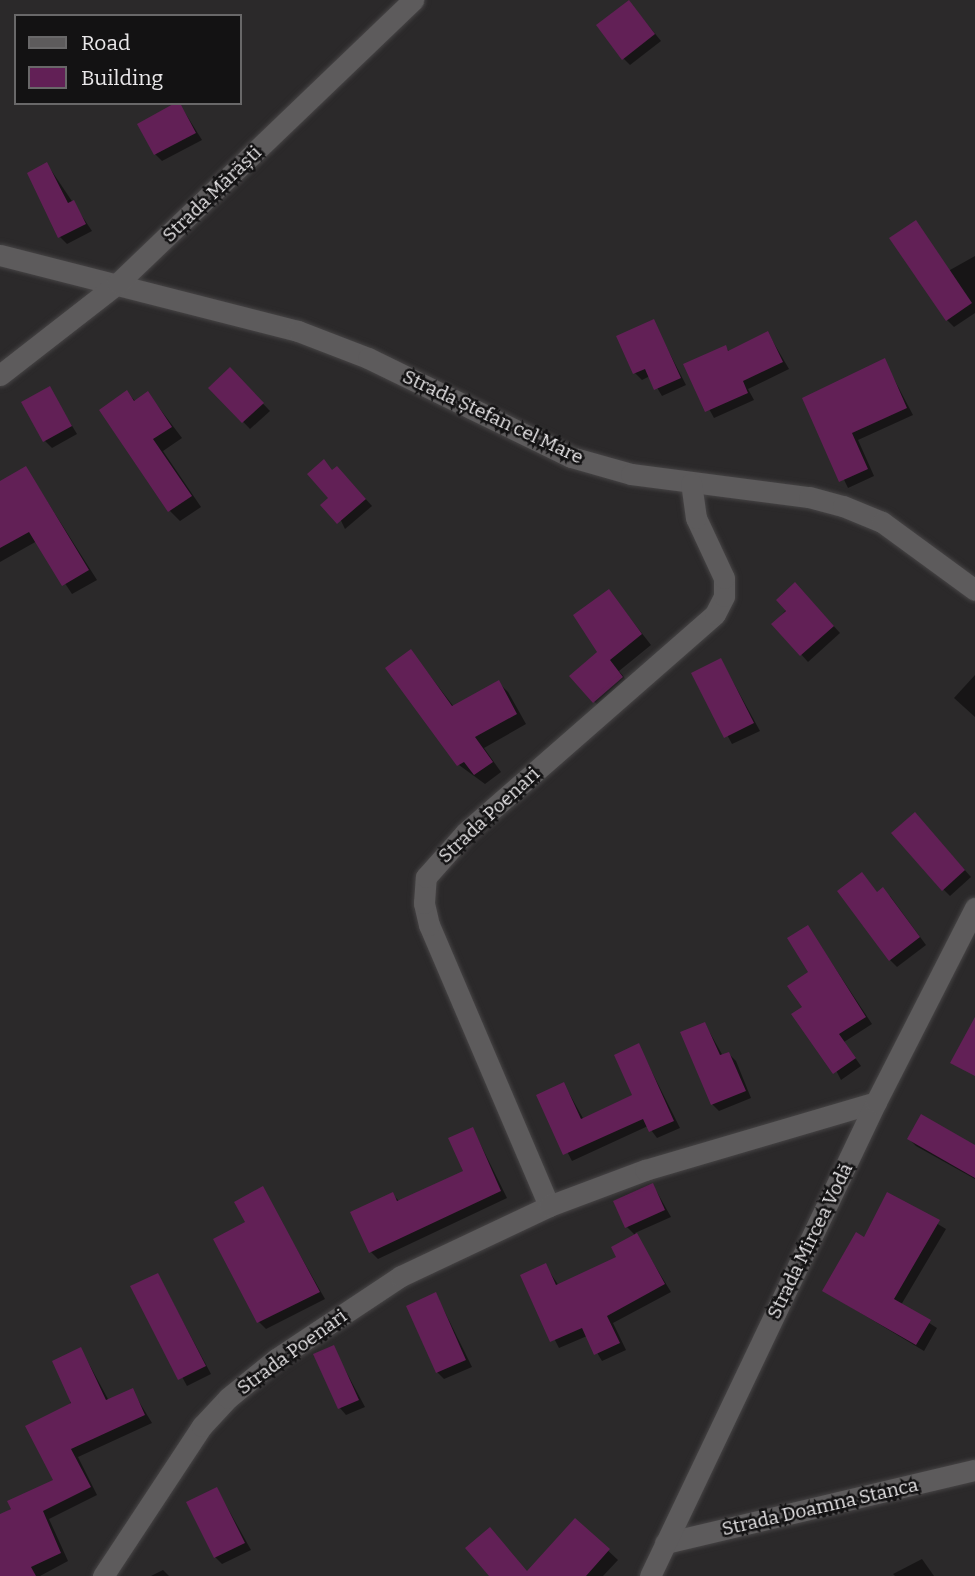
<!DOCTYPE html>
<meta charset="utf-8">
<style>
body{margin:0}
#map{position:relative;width:975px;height:1576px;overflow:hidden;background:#2b292a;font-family:Bitter,serif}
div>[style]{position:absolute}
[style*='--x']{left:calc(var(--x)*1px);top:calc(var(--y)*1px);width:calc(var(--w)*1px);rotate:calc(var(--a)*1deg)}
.shadow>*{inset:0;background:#0007}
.building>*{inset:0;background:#622056}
.roads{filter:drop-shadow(0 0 2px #464445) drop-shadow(0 0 2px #464445)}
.street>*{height:21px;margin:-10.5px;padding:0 10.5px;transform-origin:10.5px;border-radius:10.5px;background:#5d5b5c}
span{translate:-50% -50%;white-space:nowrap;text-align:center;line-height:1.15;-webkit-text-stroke:5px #131213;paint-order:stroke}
.street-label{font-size:19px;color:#eae8ea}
.legend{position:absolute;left:14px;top:14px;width:228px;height:91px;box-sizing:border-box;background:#131213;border:2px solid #696869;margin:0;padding:9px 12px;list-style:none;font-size:21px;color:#eae8ea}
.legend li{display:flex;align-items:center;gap:14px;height:35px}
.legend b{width:35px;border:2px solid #696869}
</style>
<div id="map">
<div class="shadow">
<i style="clip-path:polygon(635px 9px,661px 41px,630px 65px,623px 58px)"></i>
<i style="clip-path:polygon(179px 103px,202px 140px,162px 161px,155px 154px)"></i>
<i style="clip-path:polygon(47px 164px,92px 231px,67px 244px,60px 237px)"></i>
<i style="clip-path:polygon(975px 256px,975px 313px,954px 327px,947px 320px,950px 270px)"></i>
<i style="clip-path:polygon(653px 321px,686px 385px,662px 396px,650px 376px,642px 380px,635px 373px)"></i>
<i style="clip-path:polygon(768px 333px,789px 369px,748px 389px,754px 400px,714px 418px,685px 365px,725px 347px,730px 352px)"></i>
<i style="clip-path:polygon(884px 360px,913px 415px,858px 440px,874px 476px,848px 488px,805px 399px)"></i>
<i style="clip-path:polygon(230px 369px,270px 411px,250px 429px,211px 388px)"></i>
<i style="clip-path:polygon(49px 388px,77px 434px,52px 448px,45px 441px)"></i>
<i style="clip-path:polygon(127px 392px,136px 402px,148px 393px,182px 438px,163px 451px,201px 507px,180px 521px,170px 511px)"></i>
<i style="clip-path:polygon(26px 468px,97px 580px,72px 594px,37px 541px,0 562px,0 486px)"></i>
<i style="clip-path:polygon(333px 471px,344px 475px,372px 506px,345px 529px,330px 498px)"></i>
<i style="clip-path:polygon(609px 591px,651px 645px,619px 671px,633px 688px,605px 713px,571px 677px,600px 652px)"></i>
<i style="clip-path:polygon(802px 591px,840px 633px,808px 662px,774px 624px)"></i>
<i style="clip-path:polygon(411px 651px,454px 707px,498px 682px,508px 692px,526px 724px,484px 748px,501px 772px,485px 784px,459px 765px,388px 668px)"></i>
<i style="clip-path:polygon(721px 660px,760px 731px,732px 744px,694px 674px)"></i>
<i style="clip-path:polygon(975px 675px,975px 717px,954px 698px)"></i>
<i style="clip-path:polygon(921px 821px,971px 877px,950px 896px,943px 889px)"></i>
<i style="clip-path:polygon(878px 893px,890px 896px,926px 945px,897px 967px,890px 960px)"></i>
<i style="clip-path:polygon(808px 927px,872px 1024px,844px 1042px,861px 1066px,841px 1080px,804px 1008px,811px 972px)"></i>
<i style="clip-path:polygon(705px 1024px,723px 1056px,729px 1054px,736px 1061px,751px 1098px,719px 1111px,712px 1104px)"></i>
<i style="clip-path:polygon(639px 1046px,680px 1128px,657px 1138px,648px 1126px,572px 1161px,538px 1096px,564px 1084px,584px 1120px,634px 1096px)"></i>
<i style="clip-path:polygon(473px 1129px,507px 1198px,378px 1259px,371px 1252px,392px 1194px,400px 1202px,465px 1172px)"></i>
<i style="clip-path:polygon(909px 1139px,975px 1147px,975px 1179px,916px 1146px)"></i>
<i style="clip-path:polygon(653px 1185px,671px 1217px,635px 1233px,671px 1292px,613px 1323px,626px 1350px,602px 1361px,587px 1336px,559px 1348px,522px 1276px,545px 1265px,559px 1286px,619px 1258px,636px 1236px,627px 1227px)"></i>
<i style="clip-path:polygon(262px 1188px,325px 1299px,266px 1329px,259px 1322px)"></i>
<i style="clip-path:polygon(888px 1194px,946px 1229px,901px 1305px,937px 1328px,924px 1351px,824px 1291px,864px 1239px)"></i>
<i style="clip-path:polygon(158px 1275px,211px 1374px,187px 1386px,133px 1287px)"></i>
<i style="clip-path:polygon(436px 1294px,472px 1367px,444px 1379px,437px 1372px)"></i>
<i style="clip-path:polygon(333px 1347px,365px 1407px,346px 1415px,340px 1408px)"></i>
<i style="clip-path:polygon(81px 1349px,109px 1401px,132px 1390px,152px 1423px,78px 1457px,97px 1495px,49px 1519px,68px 1561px,40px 1576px,0 1576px,0 1516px,55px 1480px)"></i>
<i style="clip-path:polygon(217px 1489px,251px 1550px,222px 1564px,215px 1557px)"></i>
<i style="clip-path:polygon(576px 1521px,618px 1560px,603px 1576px,491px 1576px,528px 1573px)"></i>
<i style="clip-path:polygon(922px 1559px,934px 1576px,895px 1576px,893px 1574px)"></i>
<i style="clip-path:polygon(163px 1570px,169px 1576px,151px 1576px)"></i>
</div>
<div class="building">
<i style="clip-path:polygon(629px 0,655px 34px,622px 60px,596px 25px)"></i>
<i style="clip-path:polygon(175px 103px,180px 103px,196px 133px,154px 155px,137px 124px)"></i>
<i style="clip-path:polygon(47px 162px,68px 203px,74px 200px,86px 224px,58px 238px,27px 173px)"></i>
<i style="clip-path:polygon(916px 220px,972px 303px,946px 321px,889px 238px)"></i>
<i style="clip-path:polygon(654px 319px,681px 378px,654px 390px,645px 369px,633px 374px,616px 336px)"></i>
<i style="clip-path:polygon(768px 331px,783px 362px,743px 381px,748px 393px,705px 412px,683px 364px,726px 345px,728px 351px)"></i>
<i style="clip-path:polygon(885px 358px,907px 408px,852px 433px,868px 469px,839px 482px,802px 398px)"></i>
<i style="clip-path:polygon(230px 367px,264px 403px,242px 423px,208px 388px)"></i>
<i style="clip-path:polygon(50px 386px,72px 426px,43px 442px,21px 402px)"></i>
<i style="clip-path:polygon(127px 390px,134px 401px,148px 391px,172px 427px,153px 439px,192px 496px,168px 512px,99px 410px)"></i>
<i style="clip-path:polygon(324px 459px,332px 470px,337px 466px,366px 499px,337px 524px,320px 505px,328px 498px,307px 474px)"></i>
<i style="clip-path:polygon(26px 466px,89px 570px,62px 586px,29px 532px,0 548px,0 481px)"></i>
<i style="clip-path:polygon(795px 582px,834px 626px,800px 656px,771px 624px,786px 611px,776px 600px)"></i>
<i style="clip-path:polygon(609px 589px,642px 634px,610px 660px,623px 677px,593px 703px,569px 676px,597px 652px,573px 615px)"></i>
<i style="clip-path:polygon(411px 649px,452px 706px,499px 680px,517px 714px,475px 737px,493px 762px,474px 775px,464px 762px,457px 766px,385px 668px)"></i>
<i style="clip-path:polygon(721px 658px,754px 723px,724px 738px,691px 673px)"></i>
<i style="clip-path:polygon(915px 812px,965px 870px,942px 891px,891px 833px)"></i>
<i style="clip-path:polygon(862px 872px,877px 892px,883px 887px,920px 937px,889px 961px,837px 891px)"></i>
<i style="clip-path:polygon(808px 925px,866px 1017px,839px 1034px,856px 1058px,833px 1074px,791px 1014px,802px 1007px,787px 986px,808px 972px,787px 938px)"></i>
<i style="clip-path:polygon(975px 1017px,975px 1076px,950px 1063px)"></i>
<i style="clip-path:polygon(705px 1022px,720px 1055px,729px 1052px,746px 1091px,711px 1105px,680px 1032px)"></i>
<i style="clip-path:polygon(639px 1043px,674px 1121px,649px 1132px,643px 1119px,563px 1155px,536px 1095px,564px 1082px,581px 1119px,632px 1095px,614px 1055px)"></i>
<i style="clip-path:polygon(921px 1114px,975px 1145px,975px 1178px,907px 1139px)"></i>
<i style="clip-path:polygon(473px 1127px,501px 1191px,369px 1253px,350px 1212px,393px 1192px,397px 1201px,463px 1171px,448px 1138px)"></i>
<i style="clip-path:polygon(653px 1183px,665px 1210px,625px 1228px,613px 1201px)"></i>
<i style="clip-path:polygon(263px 1186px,320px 1292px,257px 1323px,213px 1239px,245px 1222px,234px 1202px)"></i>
<i style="clip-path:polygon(887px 1192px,940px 1220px,894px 1299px,931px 1320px,916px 1345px,822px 1291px,856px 1232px,864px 1237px)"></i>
<i style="clip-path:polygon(637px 1233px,665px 1284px,607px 1316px,620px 1343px,594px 1355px,582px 1328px,550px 1342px,520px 1275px,546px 1263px,556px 1285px,616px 1257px,611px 1247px)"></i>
<i style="clip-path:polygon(158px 1273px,206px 1366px,178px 1380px,130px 1286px)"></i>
<i style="clip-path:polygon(436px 1292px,466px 1360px,436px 1373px,406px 1306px)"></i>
<i style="clip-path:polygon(334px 1345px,359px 1400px,338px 1409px,313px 1354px)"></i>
<i style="clip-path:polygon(81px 1347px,106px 1400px,133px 1388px,145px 1415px,71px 1449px,91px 1487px,43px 1511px,61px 1553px,31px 1567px,36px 1576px,0 1576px,0 1514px,11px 1509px,7px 1501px,53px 1480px,25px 1426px,71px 1403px,52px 1361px)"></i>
<i style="clip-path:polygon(217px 1487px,245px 1543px,214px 1558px,186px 1502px)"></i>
<i style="clip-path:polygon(575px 1518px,610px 1549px,586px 1576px,489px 1576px,465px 1548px,490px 1527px,527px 1571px)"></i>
</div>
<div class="roads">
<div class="street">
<i style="--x:0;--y:255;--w:308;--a:14.3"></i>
<i style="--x:298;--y:331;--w:75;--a:21.1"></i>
<i style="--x:368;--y:358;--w:226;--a:26"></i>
<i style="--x:571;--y:457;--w:62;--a:15.8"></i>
<i style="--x:631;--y:474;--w:179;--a:7.4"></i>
<i style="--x:809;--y:497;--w:35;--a:15"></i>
<i style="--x:843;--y:506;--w:42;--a:22.3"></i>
<i style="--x:882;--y:522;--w:115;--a:36.2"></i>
<i style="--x:0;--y:375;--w:150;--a:-37.9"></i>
<i style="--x:118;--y:283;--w:409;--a:-43.8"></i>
<i style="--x:549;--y:1206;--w:306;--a:-113.1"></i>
<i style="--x:429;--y:925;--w:23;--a:-103"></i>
<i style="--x:424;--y:903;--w:26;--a:-86"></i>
<i style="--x:426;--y:877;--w:59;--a:-48.4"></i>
<i style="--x:465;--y:833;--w:332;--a:-41.2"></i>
<i style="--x:715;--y:614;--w:20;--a:-63"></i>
<i style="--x:724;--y:596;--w:18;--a:-90"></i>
<i style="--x:724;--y:578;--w:66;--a:-115"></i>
<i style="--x:696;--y:518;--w:35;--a:-98"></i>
<i style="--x:665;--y:1543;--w:318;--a:-13.3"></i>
<i style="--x:103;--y:1576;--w:180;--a:-56.6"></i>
<i style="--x:202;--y:1426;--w:38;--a:-47"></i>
<i style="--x:228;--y:1398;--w:62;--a:-39.1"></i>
<i style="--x:276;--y:1359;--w:150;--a:-33.6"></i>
<i style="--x:401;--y:1276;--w:164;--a:-25.3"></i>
<i style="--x:549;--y:1206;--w:103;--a:-20.6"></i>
<i style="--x:645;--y:1170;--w:241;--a:-16.4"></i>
<i style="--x:650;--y:1576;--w:525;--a:-64.51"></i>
<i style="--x:876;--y:1102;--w:218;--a:-63"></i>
</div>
</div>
<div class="street-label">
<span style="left:212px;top:194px;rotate:-44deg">Strada Mărăști</span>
<span style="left:493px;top:417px;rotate:25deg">Strada Ștefan cel Mare</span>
<span style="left:489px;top:815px;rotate:-43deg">Strada Poenari</span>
<span style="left:810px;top:1241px;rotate:-64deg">Strada Mircea Vodă</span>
<span style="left:292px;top:1352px;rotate:-36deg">Strada Poenari</span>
<span style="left:820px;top:1507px;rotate:-13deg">Strada Doamna Stanca</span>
</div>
<ul class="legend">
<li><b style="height:9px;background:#5d5b5c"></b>Road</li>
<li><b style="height:19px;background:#622056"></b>Building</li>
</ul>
</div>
